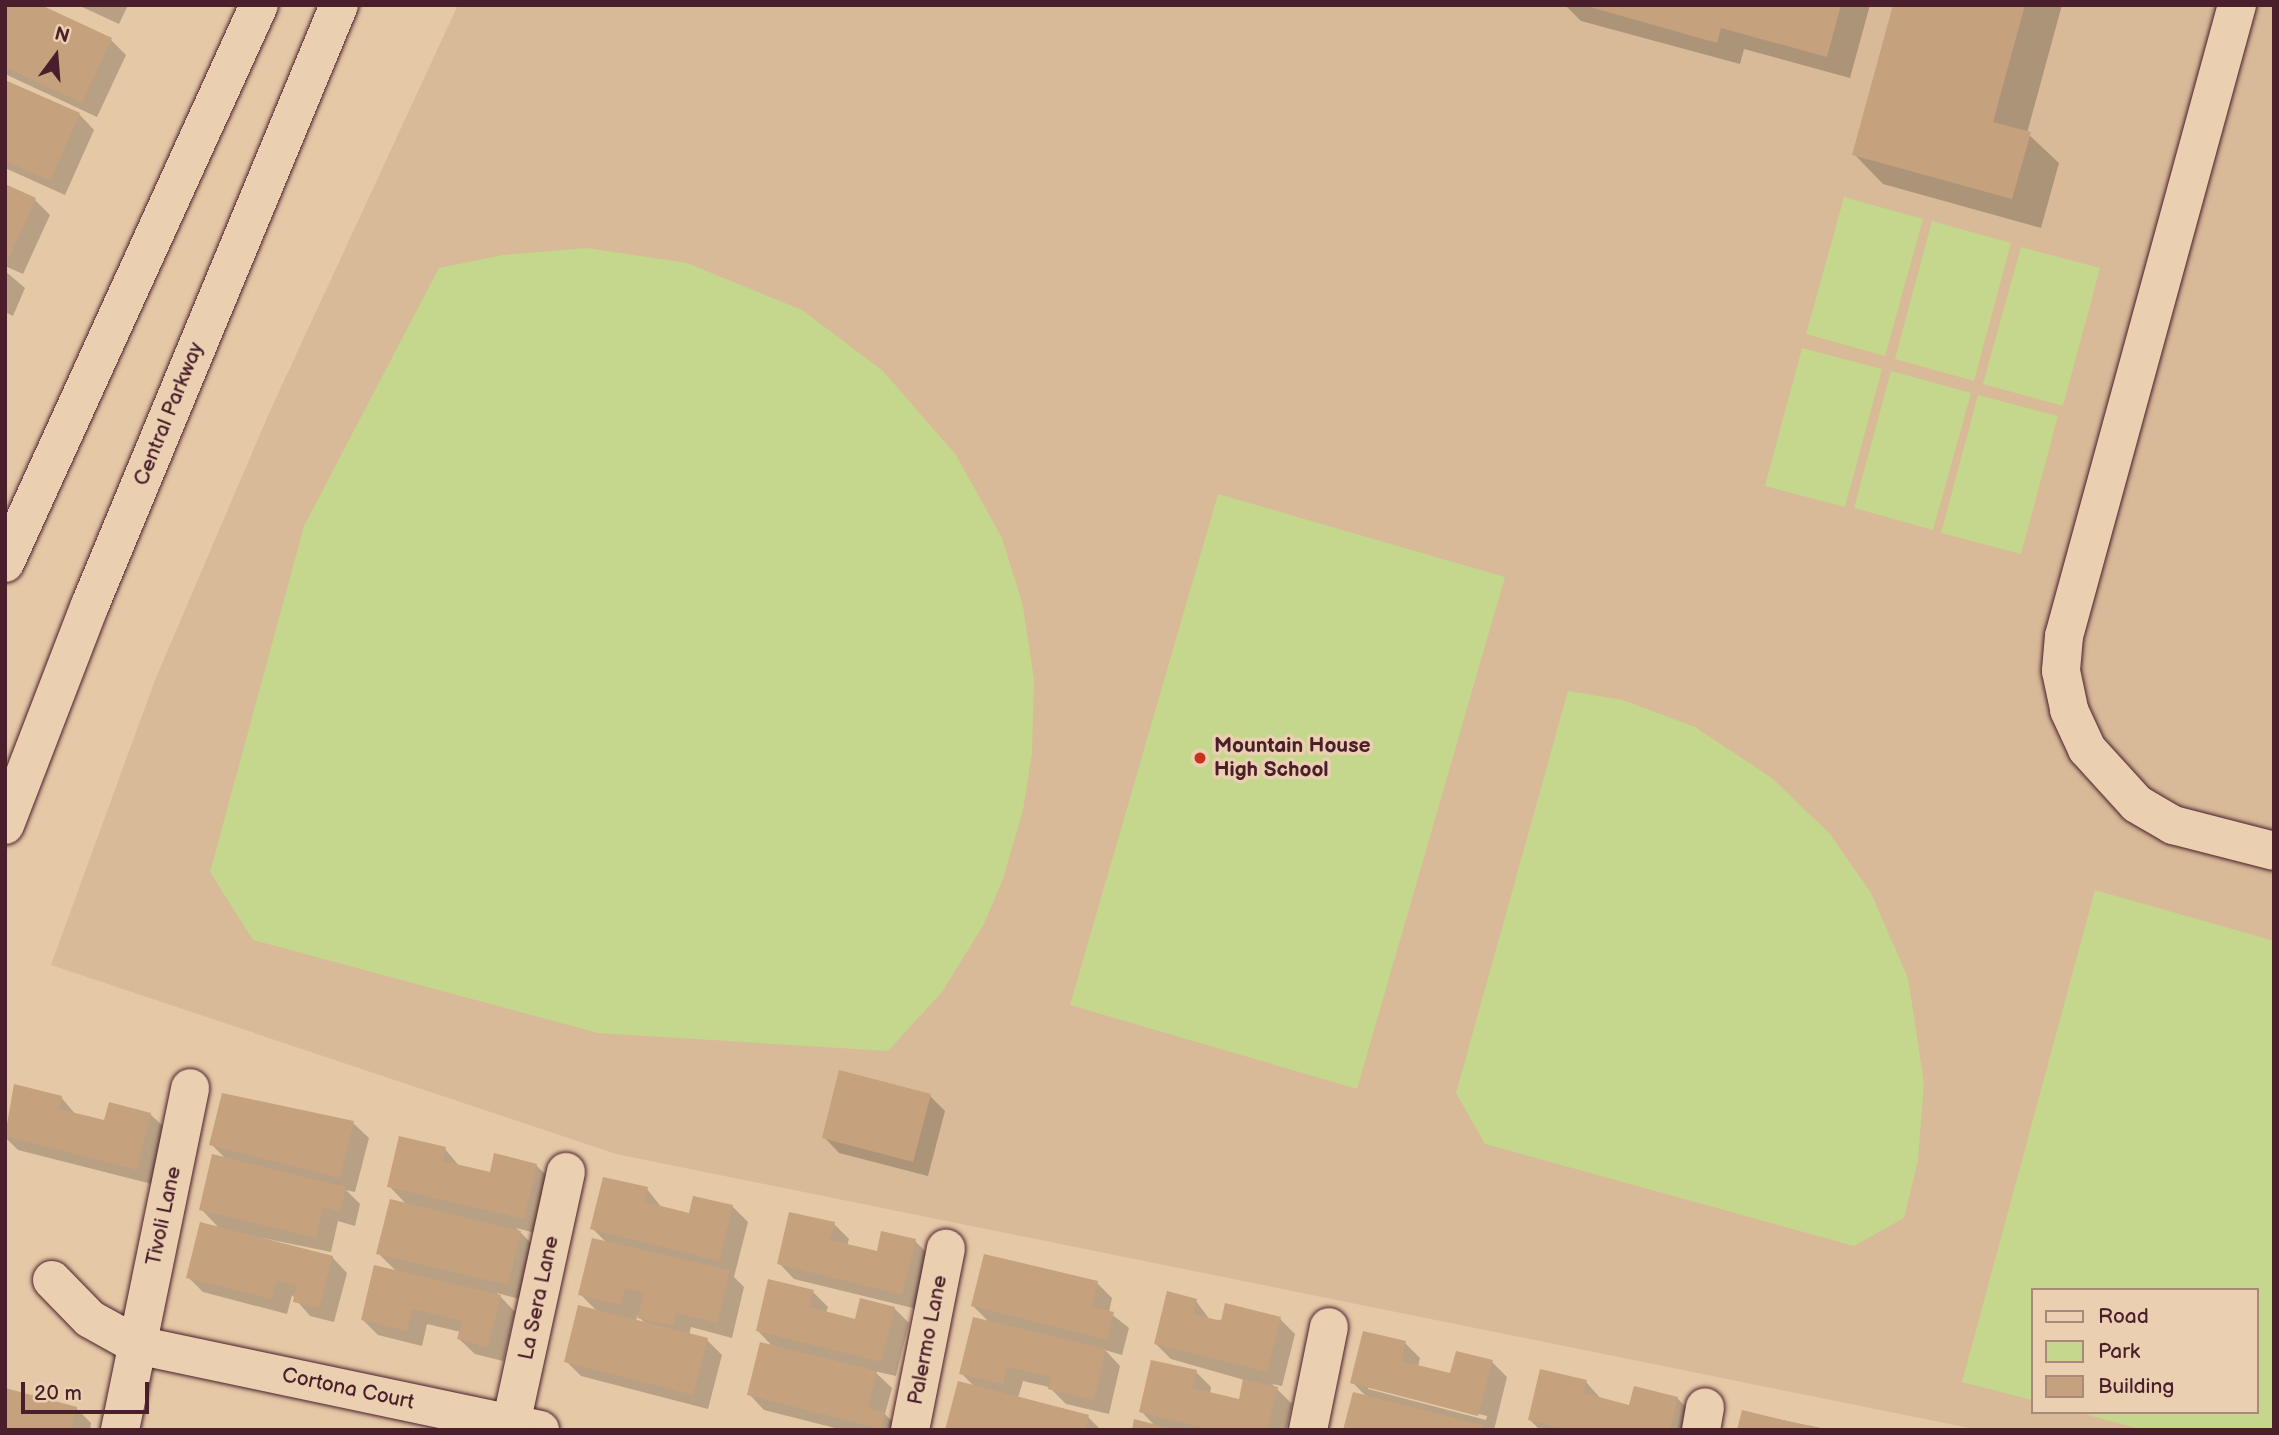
<!DOCTYPE html>
<style>
body{margin:0}
#map{position:relative;width:2279px;height:1435px;overflow:hidden;background:#e5c8a6;font-family:"Balsamiq Sans",sans-serif}
div>[style]{position:absolute}
[style*='--x']{left:calc(var(--x)*1px);top:calc(var(--y)*1px);width:calc(var(--w)*1px);rotate:calc(var(--a)*1deg)}
.built>*{inset:0;background:#d8b998}
.green>*{inset:0;background:#c5d78c}
.shadow>*{inset:0;background:#0003}
.building>*{inset:0;background:#c5a17e}
.roads{filter:drop-shadow(0 0 2px #4a1f2b) drop-shadow(0 0 2px #4a1f2b)}
.minor>*{height:38px;margin:-19px;padding:0 19px;transform-origin:19px;border-radius:19px;background:#eacfb1}
.major>*{height:38px;margin:-19px;padding:0 19px;transform-origin:19px;border-radius:19px;background:#eacfb1}
.dots>*{width:19px;height:19px;translate:-50% -50%;box-sizing:border-box;border:4px solid #eacfb1;border-radius:50%}
span{translate:-50% -50%;white-space:nowrap;text-align:center;line-height:1.15;-webkit-text-stroke:7px #eacfb1;paint-order:stroke}
.street-label{font-size:21px;color:#4a1f2b}
.poi-label{font-size:21px;color:#4a1f2b;font-weight:700}
.left{translate:0 -50%;text-align:left}
.frame{position:absolute;inset:0;border:7px solid #4a1f2b;pointer-events:none}
.legend{position:absolute;left:2031px;top:1288px;width:228px;height:126px;box-sizing:border-box;background:#eacfb1;border:2px solid #aa897b;margin:0;padding:9px 12px;list-style:none;font-size:21px;color:#4a1f2b}
.legend li{display:flex;align-items:center;gap:14px;height:35px}
.legend b{width:35px;border:2px solid #aa897b}
.north{position:absolute;left:21px;top:21px;width:70px;height:70px;-webkit-text-stroke:5px #eacfb1;paint-order:stroke;rotate:16deg;font-size:19px;font-weight:700;line-height:28px;text-align:center;color:#4a1f2b}
.north::after{content:'';display:block;margin:auto;width:24px;height:32px;background:#4a1f2b;clip-path:polygon(50% 0,100% 100%,50% 72%,0 100%)}
.scale{position:absolute;left:21px;top:1382px;width:128px;height:32px;box-sizing:border-box;border:4px solid #4a1f2b;border-top:0;padding-left:9px;font-size:21px;line-height:24px;white-space:nowrap;color:#4a1f2b;-webkit-text-stroke:5px #eacfb1;paint-order:stroke}
</style>
<div id="map">
<div class="built">
<i style="clip-path:polygon(evenodd,458px 5px,2274px 5px,2274px 1430px,1979px 1430px,616px 1154px,51px 965px,155px 680px,270px 411px,458px 5px,2032px 1290px,2256px 1290px,2256px 1412px,2032px 1412px,2032px 1290px)"></i>
</div>
<div class="green">
<i style="clip-path:polygon(1844px 197px,1923px 219px,1885px 356px,1806px 334px)"></i>
<i style="clip-path:polygon(1932px 221px,2011px 243px,1974px 381px,1895px 359px)"></i>
<i style="clip-path:polygon(2021px 247px,2100px 268px,2063px 406px,1983px 384px)"></i>
<i style="clip-path:polygon(587px 248px,687px 263px,802px 310px,883px 371px,956px 455px,1002px 538px,1023px 606px,1034px 680px,1032px 753px,1023px 810px,1003px 879px,984px 924px,942px 992px,888px 1051px,598px 1033px,253px 940px,210px 872px,304px 526px,439px 268px,503px 255px)"></i>
<i style="clip-path:polygon(1802px 348px,1882px 369px,1845px 507px,1765px 486px)"></i>
<i style="clip-path:polygon(1891px 371px,1971px 393px,1933px 530px,1854px 508px)"></i>
<i style="clip-path:polygon(1978px 395px,2058px 416px,2021px 554px,1941px 533px)"></i>
<i style="clip-path:polygon(1218px 494px,1505px 577px,1357px 1089px,1070px 1005px)"></i>
<i style="clip-path:polygon(1568px 691px,1623px 700px,1695px 727px,1772px 778px,1830px 834px,1871px 893px,1908px 978px,1924px 1083px,1918px 1160px,1904px 1218px,1854px 1246px,1485px 1144px,1456px 1093px)"></i>
<i style="clip-path:polygon(2095px 890px,2274px 941px,2274px 1430px,2143px 1430px,2077px 1412px,2256px 1412px,2256px 1290px,2032px 1290px,2032px 1400px,1962px 1382px)"></i>
</div>
<div class="shadow">
<i style="clip-path:polygon(5px 5px,111px 40px,126px 55px,97px 117px,5px 74px)"></i>
<i style="clip-path:polygon(78px 5px,128px 5px,119px 24px)"></i>
<i style="clip-path:polygon(1565px 5px,1870px 5px,1850px 78px,1744px 49px,1740px 64px,1581px 21px)"></i>
<i style="clip-path:polygon(1895px 5px,2062px 5px,2027px 133px,2059px 163px,2041px 228px,1883px 184px,1854px 154px)"></i>
<i style="clip-path:polygon(5px 82px,79px 114px,94px 130px,65px 195px,5px 168px)"></i>
<i style="clip-path:polygon(5px 186px,35px 200px,50px 215px,23px 274px,5px 266px)"></i>
<i style="clip-path:polygon(5px 271px,25px 288px,13px 316px,5px 312px)"></i>
<i style="clip-path:polygon(15px 1086px,61px 1097px,76px 1115px,105px 1122px,150px 1114px,166px 1129px,152px 1184px,18px 1150px,5px 1137px)"></i>
<i style="clip-path:polygon(930px 1096px,945px 1111px,928px 1176px,839px 1153px,824px 1137px)"></i>
<i style="clip-path:polygon(353px 1123px,369px 1138px,355px 1192px,346px 1190px,360px 1204px,355px 1226px,338px 1221px,331px 1252px,229px 1231px,332px 1257px,347px 1273px,334px 1322px,310px 1316px,292px 1295px,287px 1314px,203px 1292px,188px 1277px,220px 1229px,201px 1209px,227px 1160px,211px 1144px)"></i>
<i style="clip-path:polygon(445px 1149px,460px 1167px,491px 1174px,536px 1165px,551px 1180px,539px 1234px,516px 1228px,536px 1248px,523px 1300px,497px 1293px,515px 1312px,503px 1361px,475px 1354px,459px 1339px,461px 1332px,427px 1324px,422px 1346px,378px 1335px,363px 1320px,397px 1272px,378px 1253px,407px 1205px,389px 1186px)"></i>
<i style="clip-path:polygon(evenodd,647px 1189px,662px 1208px,690px 1215px,694px 1198px,733px 1207px,748px 1222px,734px 1277px,744px 1287px,732px 1338px,691px 1327px,689px 1335px,707px 1340px,722px 1355px,708px 1409px,581px 1376px,566px 1361px,598px 1312px,580px 1294px,607px 1243px,592px 1228px,647px 1189px,637px 1315px,646px 1324px,636px 1322px,637px 1315px)"></i>
<i style="clip-path:polygon(834px 1224px,849px 1239px,847px 1246px,878px 1254px,915px 1241px,930px 1256px,917px 1309px,794px 1279px,779px 1263px)"></i>
<i style="clip-path:polygon(1097px 1283px,1112px 1298px,1109px 1312px,1129px 1328px,1122px 1355px,1105px 1350px,1120px 1366px,1109px 1414px,1066px 1404px,1049px 1387px,1023px 1381px,1018px 1398px,1088px 1417px,1101px 1430px,947px 1430px,975px 1387px,961px 1373px,990px 1323px,973px 1306px)"></i>
<i style="clip-path:polygon(813px 1292px,828px 1307px,826px 1313px,857px 1321px,894px 1308px,909px 1323px,896px 1376px,874px 1371px,892px 1388px,885px 1414px,900px 1430px,843px 1430px,764px 1410px,749px 1394px,773px 1347px,758px 1331px)"></i>
<i style="clip-path:polygon(1196px 1301px,1210px 1320px,1280px 1319px,1295px 1334px,1282px 1386px,1272px 1384px,1292px 1404px,1286px 1430px,1134px 1430px,1156px 1427px,1141px 1411px,1196px 1372px,1211px 1387px,1210px 1394px,1240px 1401px,1255px 1383px,1171px 1359px,1156px 1344px)"></i>
<i style="clip-path:polygon(evenodd,1405px 1343px,1420px 1358px,1418px 1367px,1451px 1375px,1492px 1362px,1507px 1377px,1494px 1430px,1345px 1430px,1368px 1398px,1352px 1382px,1405px 1343px,1368px 1385px,1487px 1416px,1486px 1420px,1368px 1389px,1368px 1385px)"></i>
<i style="clip-path:polygon(1586px 1382px,1601px 1399px,1631px 1407px,1677px 1398px,1693px 1414px,1689px 1430px,1540px 1430px,1529px 1419px)"></i>
<i style="clip-path:polygon(76px 1408px,91px 1423px,90px 1430px,5px 1430px)"></i>
<i style="clip-path:polygon(1743px 1412px,1831px 1430px,1739px 1430px)"></i>
</div>
<div class="building">
<i style="clip-path:polygon(5px 5px,41px 5px,112px 38px,82px 103px,5px 67px)"></i>
<i style="clip-path:polygon(1583px 5px,1841px 5px,1827px 57px,1721px 28px,1717px 43px)"></i>
<i style="clip-path:polygon(1893px 5px,2025px 5px,1993px 122px,2031px 132px,2012px 199px,1852px 155px)"></i>
<i style="clip-path:polygon(5px 80px,80px 113px,50px 181px,5px 161px)"></i>
<i style="clip-path:polygon(5px 184px,36px 198px,8px 260px,5px 259px)"></i>
<i style="clip-path:polygon(839px 1070px,931px 1094px,913px 1162px,822px 1138px)"></i>
<i style="clip-path:polygon(14px 1084px,62px 1096px,59px 1109px,104px 1120px,109px 1102px,151px 1113px,137px 1170px,5px 1136px)"></i>
<i style="clip-path:polygon(222px 1093px,354px 1121px,340px 1178px,209px 1145px)"></i>
<i style="clip-path:polygon(399px 1136px,446px 1147px,443px 1161px,490px 1172px,494px 1153px,537px 1164px,524px 1219px,387px 1187px)"></i>
<i style="clip-path:polygon(212px 1154px,346px 1187px,340px 1212px,323px 1207px,316px 1238px,199px 1210px)"></i>
<i style="clip-path:polygon(603px 1177px,648px 1187px,645px 1202px,689px 1213px,693px 1196px,733px 1205px,719px 1261px,590px 1229px)"></i>
<i style="clip-path:polygon(390px 1199px,521px 1231px,508px 1285px,376px 1254px)"></i>
<i style="clip-path:polygon(789px 1212px,835px 1222px,830px 1240px,877px 1251px,881px 1231px,916px 1239px,902px 1295px,777px 1264px)"></i>
<i style="clip-path:polygon(200px 1222px,333px 1256px,319px 1308px,293px 1302px,297px 1286px,277px 1281px,272px 1299px,186px 1278px)"></i>
<i style="clip-path:polygon(592px 1238px,730px 1270px,717px 1323px,676px 1313px,673px 1326px,637px 1318px,644px 1293px,625px 1288px,621px 1305px,578px 1295px)"></i>
<i style="clip-path:polygon(984px 1254px,1098px 1281px,1092px 1307px,1114px 1312px,1107px 1340px,971px 1306px)"></i>
<i style="clip-path:polygon(374px 1265px,501px 1295px,488px 1347px,457px 1339px,462px 1321px,412px 1309px,407px 1331px,361px 1320px)"></i>
<i style="clip-path:polygon(768px 1279px,814px 1290px,809px 1307px,855px 1319px,860px 1298px,895px 1307px,881px 1362px,756px 1331px)"></i>
<i style="clip-path:polygon(1167px 1291px,1197px 1299px,1193px 1314px,1221px 1321px,1225px 1303px,1281px 1317px,1267px 1372px,1154px 1344px)"></i>
<i style="clip-path:polygon(578px 1305px,708px 1338px,693px 1395px,564px 1362px)"></i>
<i style="clip-path:polygon(973px 1317px,1106px 1349px,1094px 1400px,1048px 1389px,1051px 1377px,1007px 1367px,1003px 1384px,959px 1374px)"></i>
<i style="clip-path:polygon(1363px 1331px,1406px 1341px,1401px 1361px,1450px 1373px,1456px 1351px,1493px 1360px,1478px 1416px,1350px 1383px)"></i>
<i style="clip-path:polygon(760px 1342px,877px 1371px,868px 1408px,885px 1412px,881px 1429px,747px 1395px)"></i>
<i style="clip-path:polygon(1151px 1360px,1197px 1370px,1192px 1388px,1239px 1399px,1243px 1379px,1278px 1387px,1267px 1430px,1212px 1430px,1139px 1412px)"></i>
<i style="clip-path:polygon(1540px 1369px,1587px 1380px,1584px 1393px,1629px 1405px,1634px 1386px,1678px 1397px,1670px 1430px,1568px 1430px,1528px 1420px)"></i>
<i style="clip-path:polygon(958px 1381px,1089px 1415px,1085px 1430px,945px 1430px)"></i>
<i style="clip-path:polygon(5px 1388px,77px 1407px,71px 1430px,5px 1430px)"></i>
<i style="clip-path:polygon(1353px 1392px,1483px 1425px,1482px 1430px,1343px 1430px)"></i>
<i style="clip-path:polygon(1742px 1410px,1821px 1429px,1821px 1430px,1737px 1430px)"></i>
<i style="clip-path:polygon(1134px 1419px,1172px 1429px,1172px 1430px,1132px 1430px)"></i>
</div>
<div class="roads">
<div class="minor">
<i style="--x:2237;--y:5;--w:654;--a:105.33"></i>
<i style="--x:2064;--y:636;--w:35;--a:95"></i>
<i style="--x:2061;--y:671;--w:40;--a:78"></i>
<i style="--x:2069;--y:710;--w:43;--a:65.2"></i>
<i style="--x:2087;--y:749;--w:74;--a:47.7"></i>
<i style="--x:2137;--y:804;--w:42;--a:30.3"></i>
<i style="--x:2173;--y:825;--w:104;--a:14.4"></i>
<i style="--x:52;--y:1280;--w:54;--a:45.7"></i>
<i style="--x:90;--y:1319;--w:54;--a:29"></i>
<i style="--x:137;--y:1345;--w:412;--a:11.9"></i>
<i style="--x:511;--y:1424;--w:258;--a:-77.7"></i>
<i style="--x:120;--y:1430;--w:349;--a:-78.4"></i>
<i style="--x:910;--y:1430;--w:185;--a:-78.8"></i>
<i style="--x:1308;--y:1430;--w:105;--a:-78.5"></i>
<i style="--x:1701;--y:1430;--w:23;--a:-80"></i>
</div>
<div class="major">
<i style="--x:5;--y:563;--w:613;--a:-65.53"></i>
<i style="--x:5;--y:825;--w:236;--a:-68.9"></i>
<i style="--x:90;--y:605;--w:650;--a:-67.46"></i>
</div>
</div>
<div class="dots">
<i style="left:1200px;top:758px;background:#c8321e"></i>
</div>
<div class="street-label">
<span style="left:169px;top:414px;rotate:-68deg">Central Parkway</span>
<span style="left:164px;top:1216px;rotate:-78deg">Tivoli Lane</span>
<span style="left:539px;top:1298px;rotate:-78deg">La Sera Lane</span>
<span style="left:928px;top:1340px;rotate:-79deg">Palermo Lane</span>
<span style="left:348px;top:1389px;rotate:12deg">Cortona Court</span>
</div>
<div class="poi-label">
<span class="left" style="left:1214px;top:758px">Mountain House<br>High School</span>
</div>
<div class="frame"></div>
<ul class="legend">
<li><b style="height:9px;background:#eacfb1"></b>Road</li>
<li><b style="height:19px;background:#c5d78c"></b>Park</li>
<li><b style="height:19px;background:#c5a17e"></b>Building</li>
</ul>
<div class="north">N</div>
<div class="scale">20 m</div>
</div>
